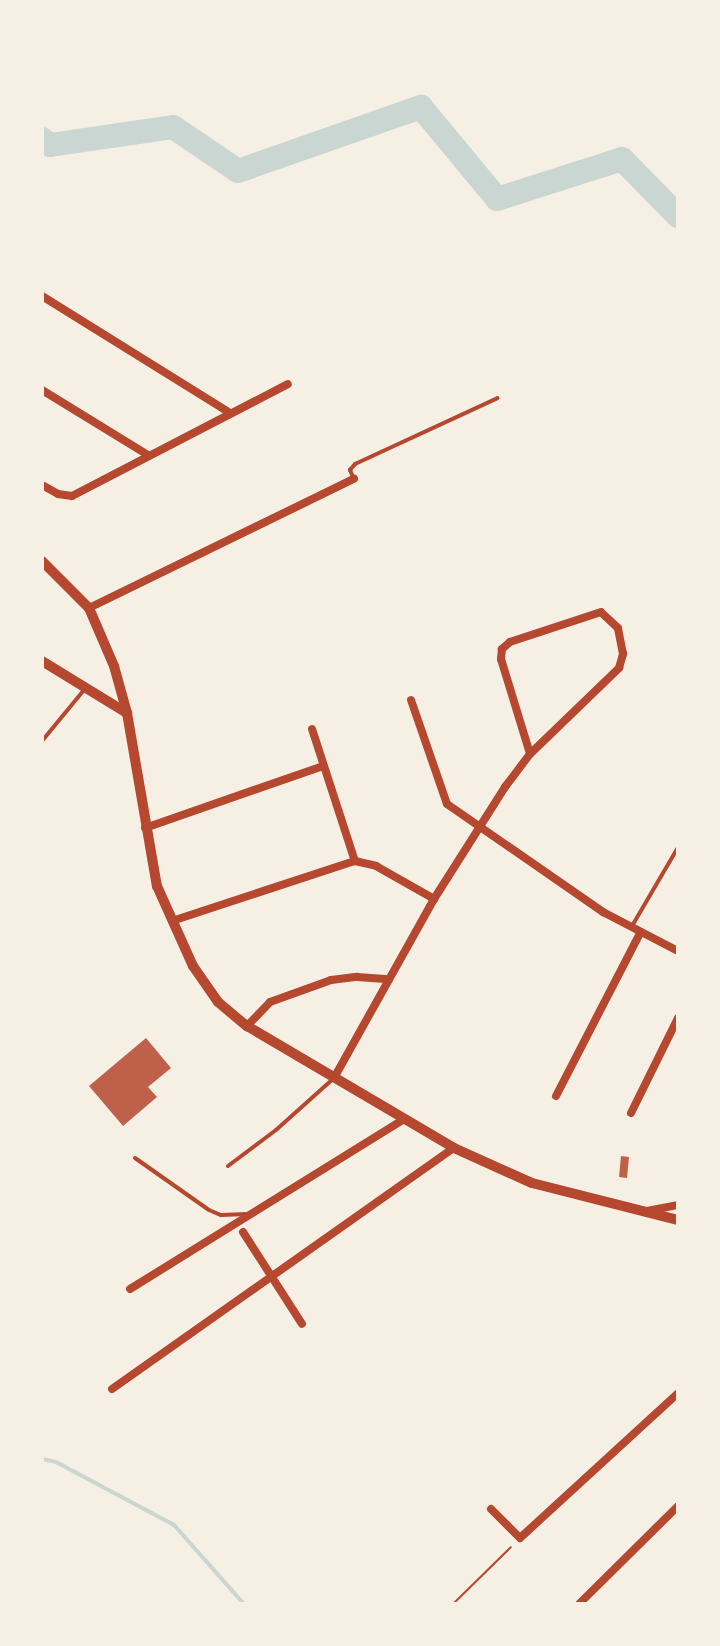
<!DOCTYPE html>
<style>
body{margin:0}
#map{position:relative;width:720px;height:1646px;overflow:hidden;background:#f6efe4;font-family:"Playfair Display",serif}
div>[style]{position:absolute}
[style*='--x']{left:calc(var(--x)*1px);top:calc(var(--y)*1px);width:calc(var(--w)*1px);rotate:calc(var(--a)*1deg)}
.stream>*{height:4px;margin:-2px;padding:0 2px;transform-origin:2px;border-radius:2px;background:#c9d6d2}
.river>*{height:24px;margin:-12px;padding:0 12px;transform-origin:12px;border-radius:12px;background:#c9d6d2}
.building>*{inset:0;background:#bf614a}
.path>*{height:2px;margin:-1px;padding:0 1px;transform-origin:1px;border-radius:1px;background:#b5482f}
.service>*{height:4px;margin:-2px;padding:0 2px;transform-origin:2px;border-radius:2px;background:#b5482f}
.minor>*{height:8px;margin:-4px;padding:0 4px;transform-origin:4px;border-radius:4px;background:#b5482f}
.tertiary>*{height:10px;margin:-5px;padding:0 5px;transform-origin:5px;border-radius:5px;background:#b5482f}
span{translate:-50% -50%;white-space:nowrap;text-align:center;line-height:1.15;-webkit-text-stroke:6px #f6efe4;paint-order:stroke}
.frame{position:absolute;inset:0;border:44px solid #f6efe4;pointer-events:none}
</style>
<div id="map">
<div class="stream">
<i style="--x:42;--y:1459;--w:14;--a:12"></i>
<i style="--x:56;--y:1462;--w:134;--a:28.1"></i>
<i style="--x:174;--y:1525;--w:106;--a:48.5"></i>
</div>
<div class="river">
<i style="--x:42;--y:139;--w:10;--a:37"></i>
<i style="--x:50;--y:145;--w:124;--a:-8.3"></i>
<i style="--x:173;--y:127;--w:78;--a:34.1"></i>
<i style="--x:238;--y:171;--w:194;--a:-19.3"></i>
<i style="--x:421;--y:107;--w:119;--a:50.4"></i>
<i style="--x:497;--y:199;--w:131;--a:-17.7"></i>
<i style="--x:622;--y:159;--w:80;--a:45.5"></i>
</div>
<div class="building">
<i style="clip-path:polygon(146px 1038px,171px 1068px,148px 1087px,157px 1097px,123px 1126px,89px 1086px)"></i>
<i style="clip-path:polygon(621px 1156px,629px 1157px,627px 1178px,619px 1177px)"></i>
</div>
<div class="path">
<i style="--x:453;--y:1604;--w:81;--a:-44.5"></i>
</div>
<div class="service">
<i style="--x:353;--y:477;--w:8;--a:-113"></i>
<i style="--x:350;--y:470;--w:8;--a:-50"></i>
<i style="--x:355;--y:464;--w:157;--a:-24.8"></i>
<i style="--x:42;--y:741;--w:66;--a:-50.5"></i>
<i style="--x:632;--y:926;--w:89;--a:-59.7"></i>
<i style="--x:135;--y:1158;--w:90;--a:35.1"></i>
<i style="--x:209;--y:1210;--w:13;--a:23"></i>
<i style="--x:221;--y:1215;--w:26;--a:-2"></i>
<i style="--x:228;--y:1166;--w:60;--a:-36.9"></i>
<i style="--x:276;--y:1130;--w:76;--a:-41.8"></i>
</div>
<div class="minor">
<i style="--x:42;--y:296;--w:219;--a:31.9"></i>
<i style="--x:42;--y:390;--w:124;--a:31.5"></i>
<i style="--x:42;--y:485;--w:18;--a:29"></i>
<i style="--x:58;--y:494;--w:14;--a:8"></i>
<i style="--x:72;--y:496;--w:243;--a:-27.4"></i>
<i style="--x:89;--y:608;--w:295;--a:-26"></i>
<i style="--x:411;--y:700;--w:110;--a:70.9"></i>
<i style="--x:447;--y:804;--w:190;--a:34.7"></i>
<i style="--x:603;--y:912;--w:85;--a:27.5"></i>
<i style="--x:312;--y:729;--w:139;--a:72"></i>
<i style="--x:145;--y:828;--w:188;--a:-19.2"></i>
<i style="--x:172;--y:921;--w:193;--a:-18.2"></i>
<i style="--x:355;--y:861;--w:22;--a:13"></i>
<i style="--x:376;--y:866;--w:67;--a:29.6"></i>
<i style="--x:247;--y:1026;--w:33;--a:-46"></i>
<i style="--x:270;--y:1002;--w:65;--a:-19.8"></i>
<i style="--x:331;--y:980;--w:26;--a:-7"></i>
<i style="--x:357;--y:977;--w:32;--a:4"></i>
<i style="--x:334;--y:1078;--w:205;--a:-60.8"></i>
<i style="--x:434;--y:899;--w:133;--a:-57.6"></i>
<i style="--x:505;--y:787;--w:41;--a:-52.9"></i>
<i style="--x:530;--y:754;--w:124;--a:-44"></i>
<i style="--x:619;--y:668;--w:15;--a:-74"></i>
<i style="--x:623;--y:654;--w:26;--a:-101"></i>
<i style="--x:618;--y:628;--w:23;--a:-137"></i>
<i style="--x:601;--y:612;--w:96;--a:161.8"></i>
<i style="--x:510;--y:642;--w:11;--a:139"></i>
<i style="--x:502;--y:649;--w:10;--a:96"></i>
<i style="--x:501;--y:659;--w:99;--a:73"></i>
<i style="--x:556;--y:1096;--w:183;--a:-62.7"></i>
<i style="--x:631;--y:1113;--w:106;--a:-63.7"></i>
<i style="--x:647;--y:1211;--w:32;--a:-11"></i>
<i style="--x:243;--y:1232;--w:109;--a:57.3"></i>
<i style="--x:130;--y:1289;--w:322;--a:-31.8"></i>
<i style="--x:112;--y:1389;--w:418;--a:-35.2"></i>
<i style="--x:491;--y:1509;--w:41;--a:45"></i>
<i style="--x:520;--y:1538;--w:214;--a:-42.5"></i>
<i style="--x:579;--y:1604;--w:139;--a:-44.7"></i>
</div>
<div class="tertiary">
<i style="--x:42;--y:561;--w:66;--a:45"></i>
<i style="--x:89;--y:608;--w:63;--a:66.7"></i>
<i style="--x:114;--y:666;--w:49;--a:74.5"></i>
<i style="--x:127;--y:713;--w:176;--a:80.2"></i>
<i style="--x:157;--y:886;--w:88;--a:65.8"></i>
<i style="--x:193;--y:966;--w:44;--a:55.2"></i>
<i style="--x:218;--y:1002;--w:38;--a:40"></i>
<i style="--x:247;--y:1026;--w:240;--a:30.5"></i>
<i style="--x:454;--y:1148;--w:85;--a:24.2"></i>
<i style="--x:532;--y:1183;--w:151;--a:14.2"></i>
<i style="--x:42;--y:661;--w:100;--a:31.5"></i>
</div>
<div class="frame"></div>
</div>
